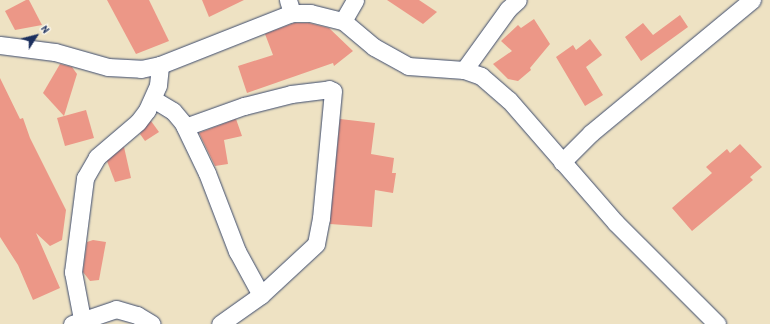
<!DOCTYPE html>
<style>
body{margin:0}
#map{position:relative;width:770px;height:324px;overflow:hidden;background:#eee2c3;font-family:"Patrick Hand",sans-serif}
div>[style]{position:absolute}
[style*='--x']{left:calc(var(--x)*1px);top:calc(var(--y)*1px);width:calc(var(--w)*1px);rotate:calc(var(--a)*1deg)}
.building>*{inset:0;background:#ec9787}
.roads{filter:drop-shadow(0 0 1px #3b4a6d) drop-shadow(0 0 1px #3b4a6d)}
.minor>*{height:17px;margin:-8.5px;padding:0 8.5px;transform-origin:8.5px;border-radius:8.5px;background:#fff}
span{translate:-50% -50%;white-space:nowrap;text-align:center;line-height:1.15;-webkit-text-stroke:3px #fbf7ec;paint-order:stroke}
.north{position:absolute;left:16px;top:16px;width:40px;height:40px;-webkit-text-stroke:3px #fbf7ec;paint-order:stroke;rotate:54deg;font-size:11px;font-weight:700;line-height:16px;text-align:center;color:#1b2f5e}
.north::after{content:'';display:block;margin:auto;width:14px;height:18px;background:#1b2f5e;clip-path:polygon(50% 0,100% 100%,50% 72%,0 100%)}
</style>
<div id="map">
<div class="building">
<i style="clip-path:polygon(26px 0,29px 0,42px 25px,15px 30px,5px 11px)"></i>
<i style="clip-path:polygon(107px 0,149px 0,169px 41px,136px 54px)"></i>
<i style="clip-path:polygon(202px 0,244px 0,209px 17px)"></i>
<i style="clip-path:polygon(387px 0,419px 0,437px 12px,423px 24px)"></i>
<i style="clip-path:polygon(680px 15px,688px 27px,641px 61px,625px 37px,643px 23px,653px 35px)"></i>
<i style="clip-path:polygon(534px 19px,550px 44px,530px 68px,531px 70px,518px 81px,508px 79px,493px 64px,512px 51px,501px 41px,518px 25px,521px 28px)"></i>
<i style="clip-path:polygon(294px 23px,309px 23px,329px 28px,353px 51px,334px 66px,333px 63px,247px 93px,238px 66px,273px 55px,265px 34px)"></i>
<i style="clip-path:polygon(590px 39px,602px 55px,586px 67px,603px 95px,585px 106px,556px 57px,573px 45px,576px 50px)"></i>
<i style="clip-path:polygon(60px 64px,72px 67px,77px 74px,64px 116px,43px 93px)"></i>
<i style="clip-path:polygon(0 78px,20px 119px,23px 118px,30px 138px,66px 210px,62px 240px,50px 246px,36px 233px,60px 288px,33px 300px,18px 265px,0 237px)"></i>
<i style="clip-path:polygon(86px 110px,94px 138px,65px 146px,57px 118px)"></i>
<i style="clip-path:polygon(236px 119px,242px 136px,224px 140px,228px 164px,215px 166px,199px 133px)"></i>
<i style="clip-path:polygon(340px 119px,375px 123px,371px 154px,394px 158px,392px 173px,396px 173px,393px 193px,375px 190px,372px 227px,330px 224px)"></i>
<i style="clip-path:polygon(151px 121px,159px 132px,145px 141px,140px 134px)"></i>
<i style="clip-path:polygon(740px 144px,762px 167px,750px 177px,753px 180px,692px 231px,672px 208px,712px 173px,706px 167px,727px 149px,730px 153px)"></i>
<i style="clip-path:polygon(124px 147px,131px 178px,115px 182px,107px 161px)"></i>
<i style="clip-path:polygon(93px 240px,106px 242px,99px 280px,90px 281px,83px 272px,87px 242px)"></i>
</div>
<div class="roads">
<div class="minor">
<i style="--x:288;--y:0;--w:14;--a:73"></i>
<i style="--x:292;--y:13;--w:18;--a:0"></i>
<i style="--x:310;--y:13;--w:34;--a:14"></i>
<i style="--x:343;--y:21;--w:40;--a:40"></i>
<i style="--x:374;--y:47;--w:39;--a:29"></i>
<i style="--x:408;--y:66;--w:56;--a:4.1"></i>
<i style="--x:464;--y:70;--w:18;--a:19"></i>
<i style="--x:481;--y:76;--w:37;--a:41"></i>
<i style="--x:509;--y:100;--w:163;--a:49"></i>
<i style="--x:616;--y:223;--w:143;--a:45"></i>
<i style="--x:343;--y:21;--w:24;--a:-60"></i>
<i style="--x:0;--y:45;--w:55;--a:7.3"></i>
<i style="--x:55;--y:52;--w:55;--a:15.8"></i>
<i style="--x:108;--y:67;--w:33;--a:3"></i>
<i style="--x:141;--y:69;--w:19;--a:-12"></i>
<i style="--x:160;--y:65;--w:142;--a:-21.5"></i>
<i style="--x:464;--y:70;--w:75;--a:-54.2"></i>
<i style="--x:508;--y:9;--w:13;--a:-42"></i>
<i style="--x:153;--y:99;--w:23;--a:31"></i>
<i style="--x:173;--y:111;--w:16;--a:50"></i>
<i style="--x:183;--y:123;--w:55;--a:64.4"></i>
<i style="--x:207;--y:173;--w:84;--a:69"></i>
<i style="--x:237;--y:251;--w:50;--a:61.4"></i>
<i style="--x:185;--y:127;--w:63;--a:-19.6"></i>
<i style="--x:244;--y:106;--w:49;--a:-14.3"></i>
<i style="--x:291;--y:94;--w:38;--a:-7"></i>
<i style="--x:329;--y:89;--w:4;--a:27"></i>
<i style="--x:333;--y:91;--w:128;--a:95.4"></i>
<i style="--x:321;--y:218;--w:26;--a:101"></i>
<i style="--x:316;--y:244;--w:75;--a:137.2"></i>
<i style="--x:261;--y:295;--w:50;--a:144.7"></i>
<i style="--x:562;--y:162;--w:41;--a:-45"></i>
<i style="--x:591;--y:133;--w:209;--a:-39.6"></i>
<i style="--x:82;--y:319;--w:48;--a:-100.8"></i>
<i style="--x:73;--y:272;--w:95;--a:-82.7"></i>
<i style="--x:85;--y:178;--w:24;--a:-60"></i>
<i style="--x:97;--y:157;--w:54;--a:-40.5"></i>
<i style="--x:138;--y:122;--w:15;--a:-53"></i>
<i style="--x:147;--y:110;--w:27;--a:-66"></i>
<i style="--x:158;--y:85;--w:20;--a:-84"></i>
<i style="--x:72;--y:324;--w:46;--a:-18.8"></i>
<i style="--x:116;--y:309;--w:22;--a:16"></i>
<i style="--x:137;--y:315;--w:17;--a:31"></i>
</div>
</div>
<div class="north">N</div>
</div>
